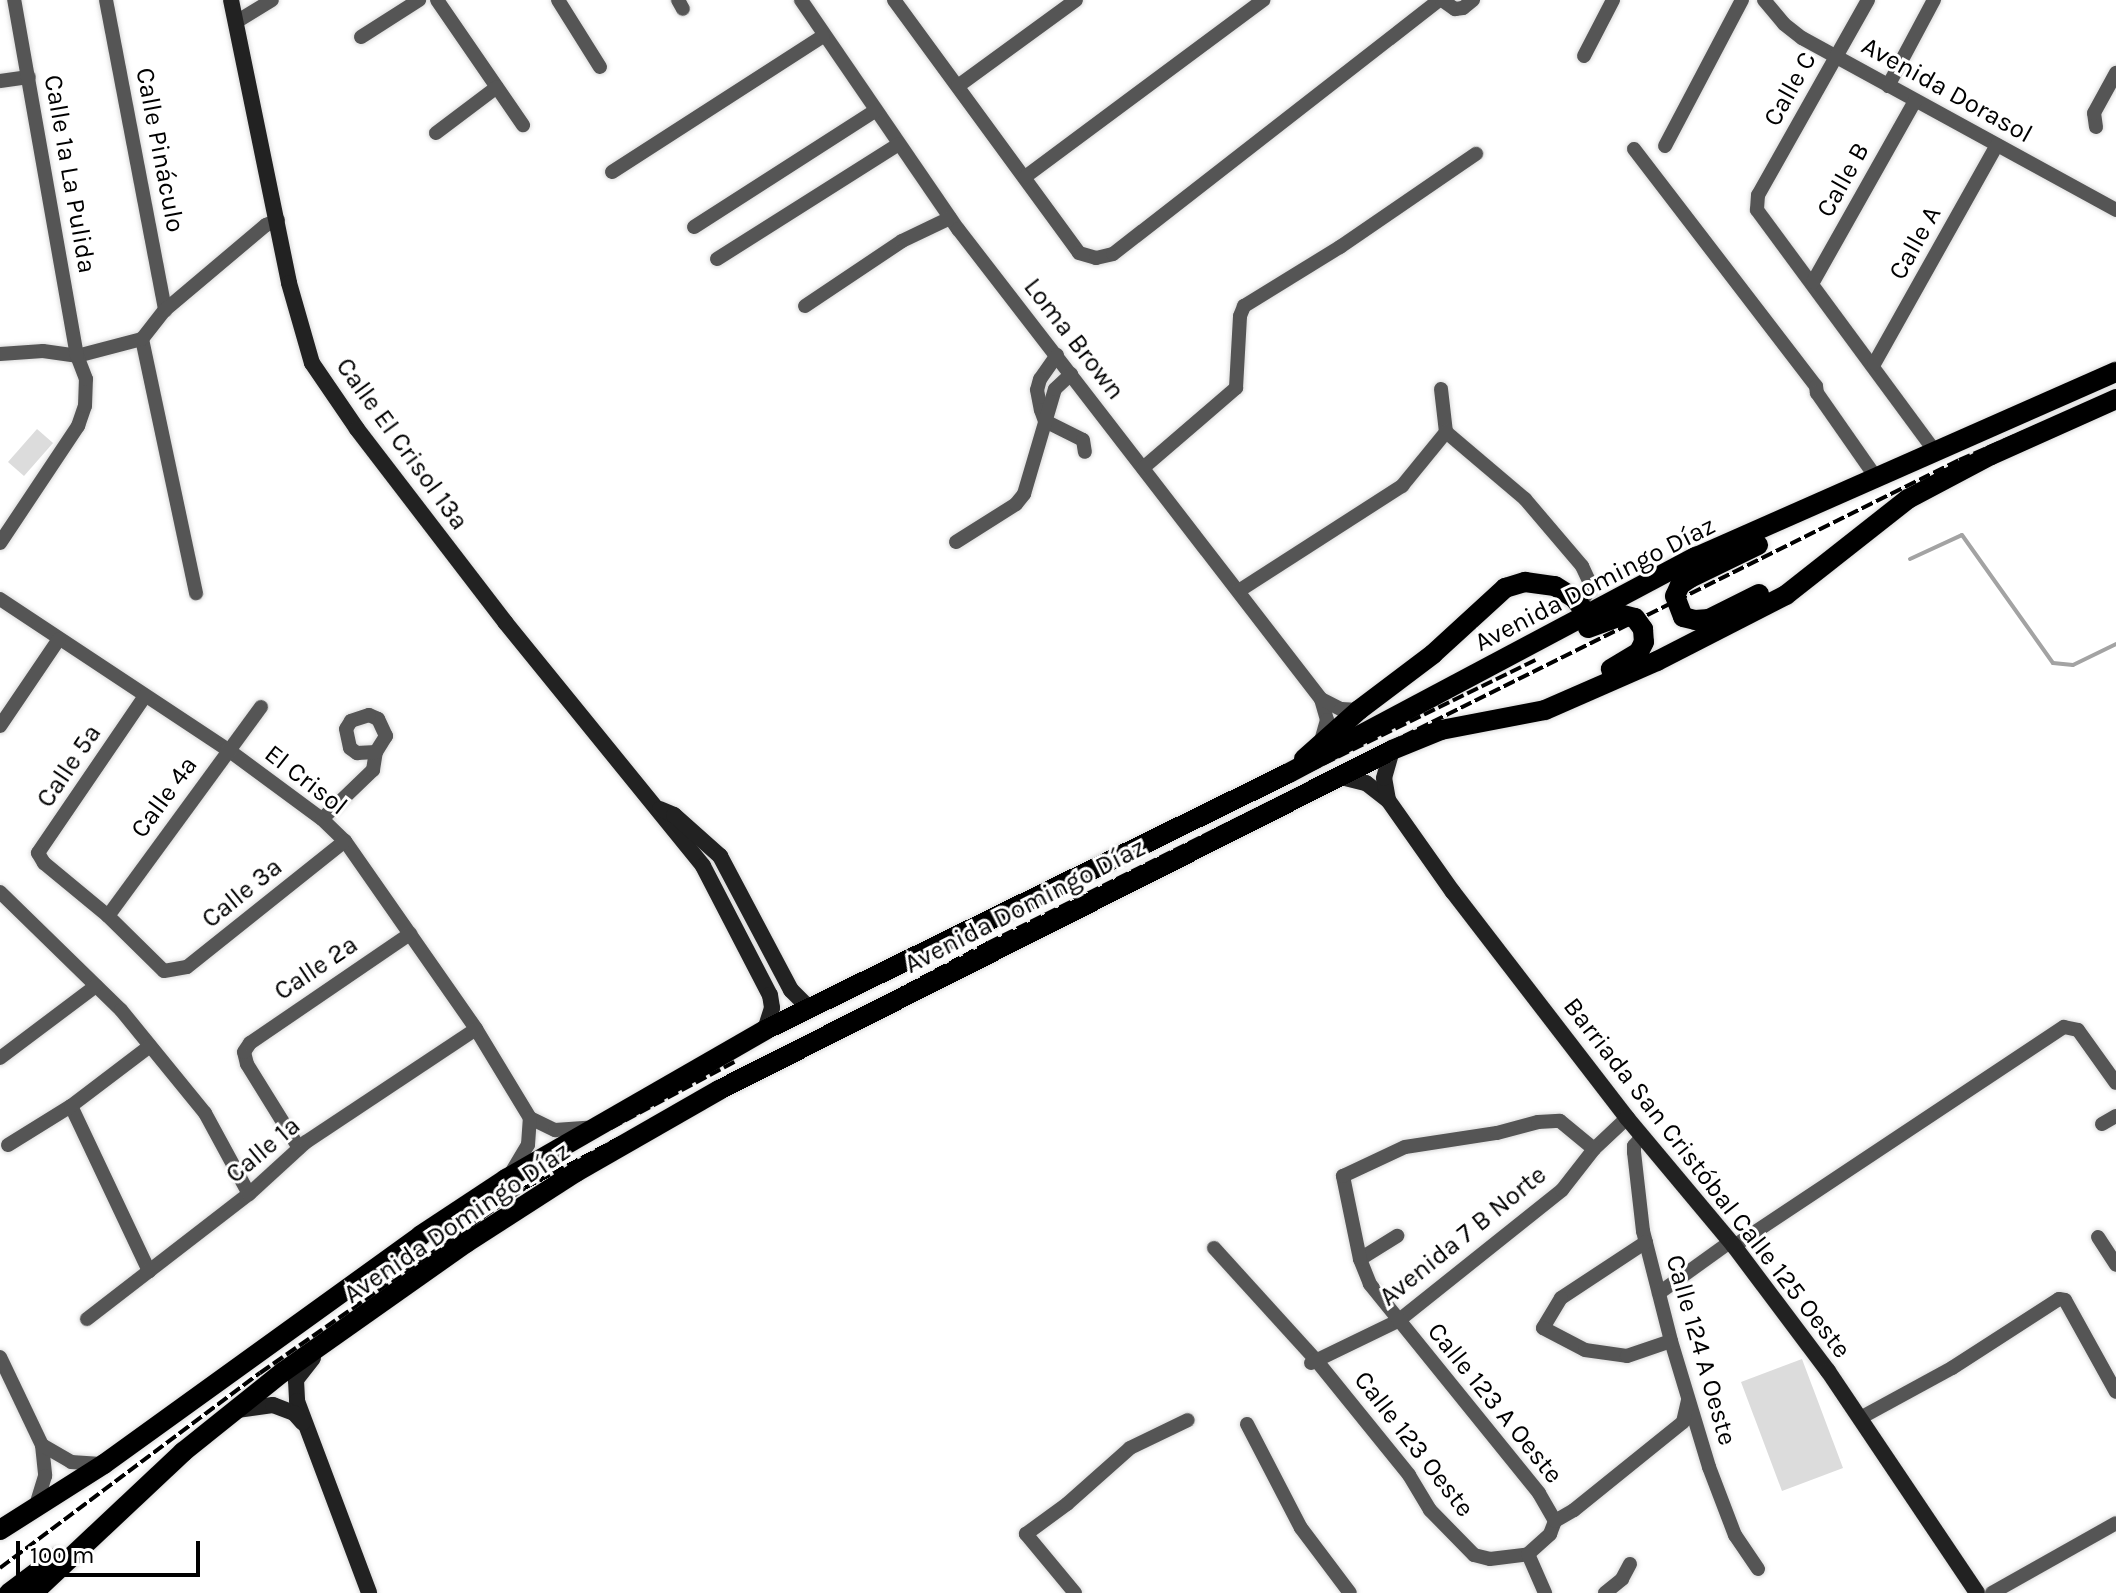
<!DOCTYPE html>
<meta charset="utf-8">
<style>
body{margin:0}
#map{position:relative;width:2116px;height:1593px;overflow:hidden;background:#fff;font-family:Karla,sans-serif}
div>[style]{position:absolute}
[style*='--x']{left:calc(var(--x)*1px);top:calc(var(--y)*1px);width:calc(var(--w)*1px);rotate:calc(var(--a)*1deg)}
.green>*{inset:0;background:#dcdcdc}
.stream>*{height:4px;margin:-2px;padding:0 2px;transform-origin:2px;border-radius:2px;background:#a3a3a3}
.roads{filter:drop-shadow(0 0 2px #dbdbdb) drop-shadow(0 0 2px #dbdbdb)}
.street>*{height:14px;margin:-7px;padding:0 7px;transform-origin:7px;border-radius:7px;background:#555}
.secondary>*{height:16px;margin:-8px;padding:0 8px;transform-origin:8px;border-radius:8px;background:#222}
.primary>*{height:20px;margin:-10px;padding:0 10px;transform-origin:10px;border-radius:10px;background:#000}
.rail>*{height:4px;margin-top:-2px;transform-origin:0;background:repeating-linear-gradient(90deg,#000 0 12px,transparent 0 16px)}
span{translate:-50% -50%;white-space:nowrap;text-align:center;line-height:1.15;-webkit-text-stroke:6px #fff;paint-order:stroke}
.street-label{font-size:26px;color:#000}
.scale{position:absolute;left:16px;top:1541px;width:184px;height:36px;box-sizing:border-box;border:4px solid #000;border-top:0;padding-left:10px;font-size:24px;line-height:28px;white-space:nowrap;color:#000;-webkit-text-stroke:6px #fff;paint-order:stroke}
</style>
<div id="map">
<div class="green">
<i style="clip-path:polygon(37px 429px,53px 443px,24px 476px,8px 462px)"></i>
<i style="clip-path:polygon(1802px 1359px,1843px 1468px,1782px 1491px,1741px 1382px)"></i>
</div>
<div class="stream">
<i style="--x:1910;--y:559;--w:57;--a:-24.8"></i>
<i style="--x:1962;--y:535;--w:157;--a:54.6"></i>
<i style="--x:2053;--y:663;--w:20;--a:6"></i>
<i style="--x:2073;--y:665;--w:48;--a:-26"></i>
</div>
<div class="roads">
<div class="street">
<i style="--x:106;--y:0;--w:316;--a:79.2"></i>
<i style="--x:437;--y:0;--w:152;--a:55.5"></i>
<i style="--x:558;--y:0;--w:79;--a:57.9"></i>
<i style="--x:678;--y:0;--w:10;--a:61"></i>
<i style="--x:801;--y:0;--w:278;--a:55.6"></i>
<i style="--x:958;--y:229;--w:594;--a:52.32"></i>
<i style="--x:1321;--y:699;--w:22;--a:74"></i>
<i style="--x:1327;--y:720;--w:22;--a:106"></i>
<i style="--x:894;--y:0;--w:313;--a:53.8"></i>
<i style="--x:1079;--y:253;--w:18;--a:16"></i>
<i style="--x:1096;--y:258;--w:17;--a:-13"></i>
<i style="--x:1113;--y:254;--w:413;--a:-37.9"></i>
<i style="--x:1442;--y:0;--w:16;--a:35"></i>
<i style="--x:1455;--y:9;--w:8;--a:-7"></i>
<i style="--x:1463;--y:8;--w:13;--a:-39"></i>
<i style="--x:1764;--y:0;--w:31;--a:50"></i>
<i style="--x:1784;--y:24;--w:23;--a:38"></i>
<i style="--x:1802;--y:38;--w:358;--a:28.7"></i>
<i style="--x:1868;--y:0;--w:224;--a:119.4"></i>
<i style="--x:1758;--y:195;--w:15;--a:94"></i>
<i style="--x:1757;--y:210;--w:300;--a:53.6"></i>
<i style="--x:236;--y:22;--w:42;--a:-31.4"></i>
<i style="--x:361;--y:37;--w:69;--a:-32.5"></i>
<i style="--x:1584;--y:56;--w:63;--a:-62.6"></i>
<i style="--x:0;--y:81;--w:29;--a:-8"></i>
<i style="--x:958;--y:86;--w:146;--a:-36.1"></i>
<i style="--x:1888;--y:86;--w:98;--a:-61.9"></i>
<i style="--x:2096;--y:127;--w:14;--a:-98"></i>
<i style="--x:2094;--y:113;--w:46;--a:-61.2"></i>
<i style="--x:436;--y:133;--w:76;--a:-37"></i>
<i style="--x:1665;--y:146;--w:165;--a:-62.2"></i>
<i style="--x:1634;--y:149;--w:299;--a:52.5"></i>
<i style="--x:1816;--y:386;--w:7;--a:82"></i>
<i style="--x:1817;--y:393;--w:105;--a:55.1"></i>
<i style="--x:612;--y:172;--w:251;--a:-32.8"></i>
<i style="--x:1025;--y:177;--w:297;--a:-36.6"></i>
<i style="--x:694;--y:227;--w:216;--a:-32.7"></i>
<i style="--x:717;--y:259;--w:215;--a:-32.3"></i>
<i style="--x:1813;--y:282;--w:208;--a:-60.6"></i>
<i style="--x:805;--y:306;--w:117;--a:-33.8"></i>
<i style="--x:902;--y:241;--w:53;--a:-25.6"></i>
<i style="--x:142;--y:339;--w:260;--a:78"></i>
<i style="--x:0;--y:354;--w:43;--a:-4"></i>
<i style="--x:43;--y:351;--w:34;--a:8"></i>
<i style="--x:77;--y:356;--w:67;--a:-14.7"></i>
<i style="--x:142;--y:339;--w:37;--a:-52"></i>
<i style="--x:165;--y:310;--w:132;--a:-40.1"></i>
<i style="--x:266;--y:225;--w:13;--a:-23"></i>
<i style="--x:1057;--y:355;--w:29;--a:125"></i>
<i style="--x:1040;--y:379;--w:11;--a:105"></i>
<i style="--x:1037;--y:390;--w:20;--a:79"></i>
<i style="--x:1041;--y:410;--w:12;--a:70"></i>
<i style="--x:1045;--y:421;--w:42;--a:26.6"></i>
<i style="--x:1083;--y:440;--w:12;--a:81"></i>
<i style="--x:1874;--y:364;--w:251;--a:-60.7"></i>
<i style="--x:1441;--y:389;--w:43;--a:83.4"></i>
<i style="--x:1446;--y:432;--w:104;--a:40.3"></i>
<i style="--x:1525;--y:499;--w:88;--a:49.6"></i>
<i style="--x:1582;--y:566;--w:23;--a:65"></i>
<i style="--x:1592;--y:587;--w:21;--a:127"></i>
<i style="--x:1143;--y:468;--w:123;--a:-40.7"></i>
<i style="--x:1236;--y:388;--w:72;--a:-86.8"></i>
<i style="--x:1240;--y:316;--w:11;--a:-68"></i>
<i style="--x:1244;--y:306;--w:113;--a:-31.6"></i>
<i style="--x:1340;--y:247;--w:165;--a:-34.4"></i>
<i style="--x:956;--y:542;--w:71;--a:-32.3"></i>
<i style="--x:1016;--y:504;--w:13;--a:-51"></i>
<i style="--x:1024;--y:494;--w:109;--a:-73.6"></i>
<i style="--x:1055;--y:389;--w:22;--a:-43"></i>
<i style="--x:0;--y:543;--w:141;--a:-56.3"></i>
<i style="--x:78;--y:426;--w:21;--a:-71"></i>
<i style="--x:85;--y:406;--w:27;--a:-88"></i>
<i style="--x:86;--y:379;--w:25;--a:-111"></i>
<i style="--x:77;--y:356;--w:362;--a:-100"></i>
<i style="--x:1240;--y:590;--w:193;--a:-32.7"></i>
<i style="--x:1402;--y:486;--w:70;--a:-50.8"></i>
<i style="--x:0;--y:599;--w:272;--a:33.5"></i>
<i style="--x:227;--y:749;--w:118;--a:36.4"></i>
<i style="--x:322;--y:819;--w:32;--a:44"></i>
<i style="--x:345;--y:841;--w:229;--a:55.1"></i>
<i style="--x:476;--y:1029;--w:104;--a:58.8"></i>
<i style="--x:530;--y:1118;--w:28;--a:26"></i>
<i style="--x:555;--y:1130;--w:32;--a:-4"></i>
<i style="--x:145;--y:696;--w:190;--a:124.3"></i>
<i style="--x:38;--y:853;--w:12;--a:59"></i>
<i style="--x:44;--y:863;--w:83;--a:39.6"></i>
<i style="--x:108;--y:916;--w:78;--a:44.5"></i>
<i style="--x:164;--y:971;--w:23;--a:-10"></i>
<i style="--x:187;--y:967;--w:202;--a:-38.6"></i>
<i style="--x:1321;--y:699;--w:22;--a:27"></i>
<i style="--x:1341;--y:709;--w:18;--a:3"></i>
<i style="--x:0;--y:726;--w:105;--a:-55.9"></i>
<i style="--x:322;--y:819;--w:71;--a:-43.9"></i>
<i style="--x:373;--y:770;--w:18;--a:-81"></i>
<i style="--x:376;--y:752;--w:19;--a:-58"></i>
<i style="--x:386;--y:736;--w:19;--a:-115"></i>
<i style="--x:378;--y:719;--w:10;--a:-156"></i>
<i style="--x:369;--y:715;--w:19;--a:162"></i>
<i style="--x:351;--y:721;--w:9;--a:122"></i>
<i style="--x:346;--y:729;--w:19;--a:78"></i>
<i style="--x:350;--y:748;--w:9;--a:36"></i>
<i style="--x:357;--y:753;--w:19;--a:-3"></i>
<i style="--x:0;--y:892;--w:169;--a:44.3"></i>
<i style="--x:121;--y:1010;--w:133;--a:50.8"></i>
<i style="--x:205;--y:1113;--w:92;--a:61.5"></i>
<i style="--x:108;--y:916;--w:259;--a:-53.8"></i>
<i style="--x:0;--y:1058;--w:120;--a:-36.9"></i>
<i style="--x:71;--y:1106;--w:183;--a:64.7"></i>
<i style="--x:2102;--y:1124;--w:16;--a:-30"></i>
<i style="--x:1642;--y:1137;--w:12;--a:132"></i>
<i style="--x:1634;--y:1146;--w:6;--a:90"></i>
<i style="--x:1634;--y:1152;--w:80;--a:83.5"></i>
<i style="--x:1643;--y:1231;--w:114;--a:75.7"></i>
<i style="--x:1671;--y:1341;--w:132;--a:73.2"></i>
<i style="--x:1709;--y:1467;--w:73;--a:69.1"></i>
<i style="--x:1735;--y:1535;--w:41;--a:55.9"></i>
<i style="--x:8;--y:1145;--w:74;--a:-31.8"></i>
<i style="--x:71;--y:1106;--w:99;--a:-37.2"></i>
<i style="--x:299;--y:1148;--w:99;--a:-121.8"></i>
<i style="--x:247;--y:1064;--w:12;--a:-104"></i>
<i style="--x:244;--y:1052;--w:11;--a:-56"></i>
<i style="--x:250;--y:1043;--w:194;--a:-34.3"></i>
<i style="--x:511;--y:1173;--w:33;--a:-59"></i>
<i style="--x:528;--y:1145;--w:27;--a:-86"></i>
<i style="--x:2098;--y:1237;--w:33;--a:57"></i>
<i style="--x:1646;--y:1242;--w:102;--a:146.6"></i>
<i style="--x:1561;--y:1298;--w:35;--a:121"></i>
<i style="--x:1543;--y:1328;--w:47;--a:27.6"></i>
<i style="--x:1585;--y:1350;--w:42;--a:8.1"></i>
<i style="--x:1627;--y:1356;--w:46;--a:-18.8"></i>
<i style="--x:1734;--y:1246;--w:396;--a:-33.6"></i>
<i style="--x:2064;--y:1027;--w:14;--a:12"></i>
<i style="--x:2078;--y:1030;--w:65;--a:54.4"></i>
<i style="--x:1214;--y:1248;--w:151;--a:47.7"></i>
<i style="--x:1316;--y:1360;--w:148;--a:51"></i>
<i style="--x:1409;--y:1475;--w:41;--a:59"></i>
<i style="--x:1430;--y:1510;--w:63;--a:45.6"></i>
<i style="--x:1474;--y:1555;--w:16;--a:14"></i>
<i style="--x:1490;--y:1559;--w:38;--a:-7"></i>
<i style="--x:1528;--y:1554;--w:30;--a:-42"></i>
<i style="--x:1550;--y:1534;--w:14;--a:-69"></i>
<i style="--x:1360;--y:1259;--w:44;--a:-31.9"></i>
<i style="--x:1659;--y:1293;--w:87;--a:-35.7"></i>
<i style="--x:87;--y:1319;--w:205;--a:-37.7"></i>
<i style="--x:249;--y:1194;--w:77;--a:-42.4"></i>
<i style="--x:306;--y:1142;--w:204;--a:-33.6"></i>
<i style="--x:0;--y:1357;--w:98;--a:64.5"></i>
<i style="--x:42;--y:1445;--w:31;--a:84"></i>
<i style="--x:45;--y:1476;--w:31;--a:107"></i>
<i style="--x:1311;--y:1363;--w:97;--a:-25.8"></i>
<i style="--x:1398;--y:1321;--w:210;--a:-38.6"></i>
<i style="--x:1562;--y:1190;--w:52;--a:-52"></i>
<i style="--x:1594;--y:1149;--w:45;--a:-43.2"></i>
<i style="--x:1862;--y:1417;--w:102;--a:-28.6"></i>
<i style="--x:1952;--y:1368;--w:127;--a:-32.8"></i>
<i style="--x:2059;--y:1299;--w:6;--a:9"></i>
<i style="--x:2065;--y:1300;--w:105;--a:61"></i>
<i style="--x:1247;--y:1424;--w:117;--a:62.6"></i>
<i style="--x:1301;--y:1528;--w:81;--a:53"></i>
<i style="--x:42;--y:1445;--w:34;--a:30"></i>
<i style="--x:71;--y:1462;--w:30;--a:4"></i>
<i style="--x:1555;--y:1521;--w:32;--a:-120"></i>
<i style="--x:1539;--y:1493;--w:269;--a:-129"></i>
<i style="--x:1370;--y:1284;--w:27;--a:-112"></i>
<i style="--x:1360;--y:1259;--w:85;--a:-101.6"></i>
<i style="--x:1343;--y:1176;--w:68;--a:-25.1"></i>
<i style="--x:1405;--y:1147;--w:93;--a:-8.7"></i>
<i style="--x:1497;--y:1133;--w:42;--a:-15"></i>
<i style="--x:1538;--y:1122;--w:22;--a:-3"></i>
<i style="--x:1560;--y:1121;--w:44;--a:39.5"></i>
<i style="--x:1555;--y:1521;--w:22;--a:-30"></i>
<i style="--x:1574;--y:1510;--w:140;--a:-38.9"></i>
<i style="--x:1683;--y:1422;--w:22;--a:-77"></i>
<i style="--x:1528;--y:1554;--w:43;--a:66.4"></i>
<i style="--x:1075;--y:1593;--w:77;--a:-129.7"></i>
<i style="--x:1026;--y:1534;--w:51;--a:-36.2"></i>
<i style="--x:1067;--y:1504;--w:84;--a:-41.6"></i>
<i style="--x:1130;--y:1448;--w:64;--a:-25.8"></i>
<i style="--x:1605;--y:1593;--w:22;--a:-39"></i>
<i style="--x:1622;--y:1579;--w:17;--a:-62"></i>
<i style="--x:1992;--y:1593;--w:142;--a:-29.4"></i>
</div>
<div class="secondary">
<i style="--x:231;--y:0;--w:289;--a:78.4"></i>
<i style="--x:289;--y:283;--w:83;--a:74"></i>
<i style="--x:312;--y:363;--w:80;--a:55.7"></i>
<i style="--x:357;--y:429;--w:243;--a:52.5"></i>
<i style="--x:505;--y:622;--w:314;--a:50.9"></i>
<i style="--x:703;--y:866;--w:145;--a:62.6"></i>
<i style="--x:770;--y:995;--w:13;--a:81"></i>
<i style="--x:772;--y:1008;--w:23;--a:108"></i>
<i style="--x:1337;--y:776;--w:30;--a:14"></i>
<i style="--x:1366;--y:783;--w:28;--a:38"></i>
<i style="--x:1388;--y:800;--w:113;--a:54.8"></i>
<i style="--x:1453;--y:892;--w:285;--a:52.4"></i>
<i style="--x:1627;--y:1118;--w:167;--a:50.1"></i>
<i style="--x:1734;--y:1246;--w:156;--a:53.1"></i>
<i style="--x:1828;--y:1371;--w:267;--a:56.1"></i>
<i style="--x:1388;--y:800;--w:22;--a:-100"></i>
<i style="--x:1384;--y:778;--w:29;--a:-74"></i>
<i style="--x:660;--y:809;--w:15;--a:23"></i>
<i style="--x:674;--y:815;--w:62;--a:41.7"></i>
<i style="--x:720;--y:856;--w:152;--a:62.1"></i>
<i style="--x:791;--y:990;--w:24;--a:45"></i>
<i style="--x:313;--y:1358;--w:28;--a:128"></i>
<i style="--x:296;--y:1380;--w:21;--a:87"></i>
<i style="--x:297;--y:1401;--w:205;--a:69.4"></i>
<i style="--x:237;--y:1410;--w:36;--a:-8"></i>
<i style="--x:273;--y:1405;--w:22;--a:21"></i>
<i style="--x:294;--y:1413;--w:13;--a:48"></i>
</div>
<div class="primary">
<i style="--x:1758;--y:545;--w:76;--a:154.1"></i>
<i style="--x:1690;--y:578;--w:12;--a:145"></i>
<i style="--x:1680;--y:585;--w:12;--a:114"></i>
<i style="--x:1675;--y:596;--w:22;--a:69"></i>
<i style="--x:1683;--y:617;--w:12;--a:14"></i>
<i style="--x:1695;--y:620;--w:14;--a:-4"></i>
<i style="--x:1709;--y:619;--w:56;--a:-26.6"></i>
<i style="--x:1588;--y:628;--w:37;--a:-20"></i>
<i style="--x:1623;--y:615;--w:12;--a:14"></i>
<i style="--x:1635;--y:618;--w:14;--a:54"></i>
<i style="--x:1643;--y:629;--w:13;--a:86"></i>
<i style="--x:1644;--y:642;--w:11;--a:117"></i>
<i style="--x:1639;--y:652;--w:33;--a:149"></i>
<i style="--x:1304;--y:759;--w:74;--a:-41.7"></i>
<i style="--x:1359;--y:710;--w:93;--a:-37.1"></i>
<i style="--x:1433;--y:654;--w:98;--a:-42.5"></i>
<i style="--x:1505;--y:588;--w:21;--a:-17"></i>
<i style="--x:1525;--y:582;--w:30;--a:8"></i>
<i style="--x:1555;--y:586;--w:22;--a:32"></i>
<i style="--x:1574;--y:598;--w:21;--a:51"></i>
<i style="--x:0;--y:1530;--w:123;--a:-32.4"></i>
<i style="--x:104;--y:1464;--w:391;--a:-35.8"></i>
<i style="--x:421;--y:1235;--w:102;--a:-33.4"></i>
<i style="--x:506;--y:1179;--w:299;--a:-29.9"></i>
<i style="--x:765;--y:1030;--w:584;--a:-26.13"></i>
<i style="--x:1289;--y:773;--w:461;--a:-28"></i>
<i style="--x:1696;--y:557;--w:459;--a:-23.8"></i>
<i style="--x:9;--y:1593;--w:60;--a:-36.9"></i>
<i style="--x:33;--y:1593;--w:206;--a:-43.2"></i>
<i style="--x:183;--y:1452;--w:128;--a:-38.7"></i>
<i style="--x:283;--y:1372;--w:224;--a:-35.2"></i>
<i style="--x:466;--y:1243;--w:131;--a:-32.8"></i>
<i style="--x:576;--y:1172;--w:165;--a:-29.8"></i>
<i style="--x:719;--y:1090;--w:754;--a:-26.8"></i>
<i style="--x:1392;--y:750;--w:53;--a:-22.2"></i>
<i style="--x:1441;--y:730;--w:106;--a:-10.9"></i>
<i style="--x:1545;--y:710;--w:122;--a:-23.6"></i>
<i style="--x:1657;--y:661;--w:145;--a:-27.1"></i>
<i style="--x:1786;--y:595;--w:155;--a:-38.2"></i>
<i style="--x:1908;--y:499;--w:94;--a:-27.9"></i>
<i style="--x:1991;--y:455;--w:137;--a:-24.1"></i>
</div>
</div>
<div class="rail">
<i style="--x:1266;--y:792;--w:300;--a:-26.1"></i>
<i style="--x:611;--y:1128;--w:144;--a:-28.2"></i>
<i style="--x:0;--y:1568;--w:325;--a:-36.9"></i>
<i style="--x:260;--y:1373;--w:323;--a:-34.9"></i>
<i style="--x:525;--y:1188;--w:524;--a:-27.89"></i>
<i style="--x:988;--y:943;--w:1084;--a:-26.45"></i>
<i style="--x:1959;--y:460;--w:171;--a:-23.4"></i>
</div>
<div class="street-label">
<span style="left:1790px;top:89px;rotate:-61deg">Calle C</span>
<span style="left:1947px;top:90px;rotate:29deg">Avenida Dorasol</span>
<span style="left:160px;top:150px;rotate:79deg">Calle Pináculo</span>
<span style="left:70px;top:174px;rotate:80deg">Calle 1a La Pulida</span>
<span style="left:1843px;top:180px;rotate:-61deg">Calle B</span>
<span style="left:1915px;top:243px;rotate:-61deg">Calle A</span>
<span style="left:1074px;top:339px;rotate:52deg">Loma Brown</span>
<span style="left:402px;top:444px;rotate:54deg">Calle El Crisol 13a</span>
<span style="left:1595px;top:584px;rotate:-27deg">Avenida Domingo Díaz</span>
<span style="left:69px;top:766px;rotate:-56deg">Calle 5a</span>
<span style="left:306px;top:780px;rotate:38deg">El Crisol</span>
<span style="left:164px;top:797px;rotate:-54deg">Calle 4a</span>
<span style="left:242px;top:893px;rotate:-39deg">Calle 3a</span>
<span style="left:1025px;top:906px;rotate:-27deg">Avenida Domingo Díaz</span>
<span style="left:316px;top:968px;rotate:-34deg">Calle 2a</span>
<span style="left:263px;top:1150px;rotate:-40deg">Calle 1a</span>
<span style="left:1707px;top:1178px;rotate:52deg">Barriada San Cristóbal Calle 125 Oeste</span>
<span style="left:457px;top:1223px;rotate:-34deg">Avenida Domingo Díaz</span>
<span style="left:1463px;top:1236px;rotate:-39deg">Avenida 7 B Norte</span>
<span style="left:1701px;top:1350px;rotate:74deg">Calle 124 A Oeste</span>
<span style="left:1495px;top:1403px;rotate:51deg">Calle 123 A Oeste</span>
<span style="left:1414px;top:1444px;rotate:52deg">Calle 123 Oeste</span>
</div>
<div class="scale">100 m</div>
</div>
